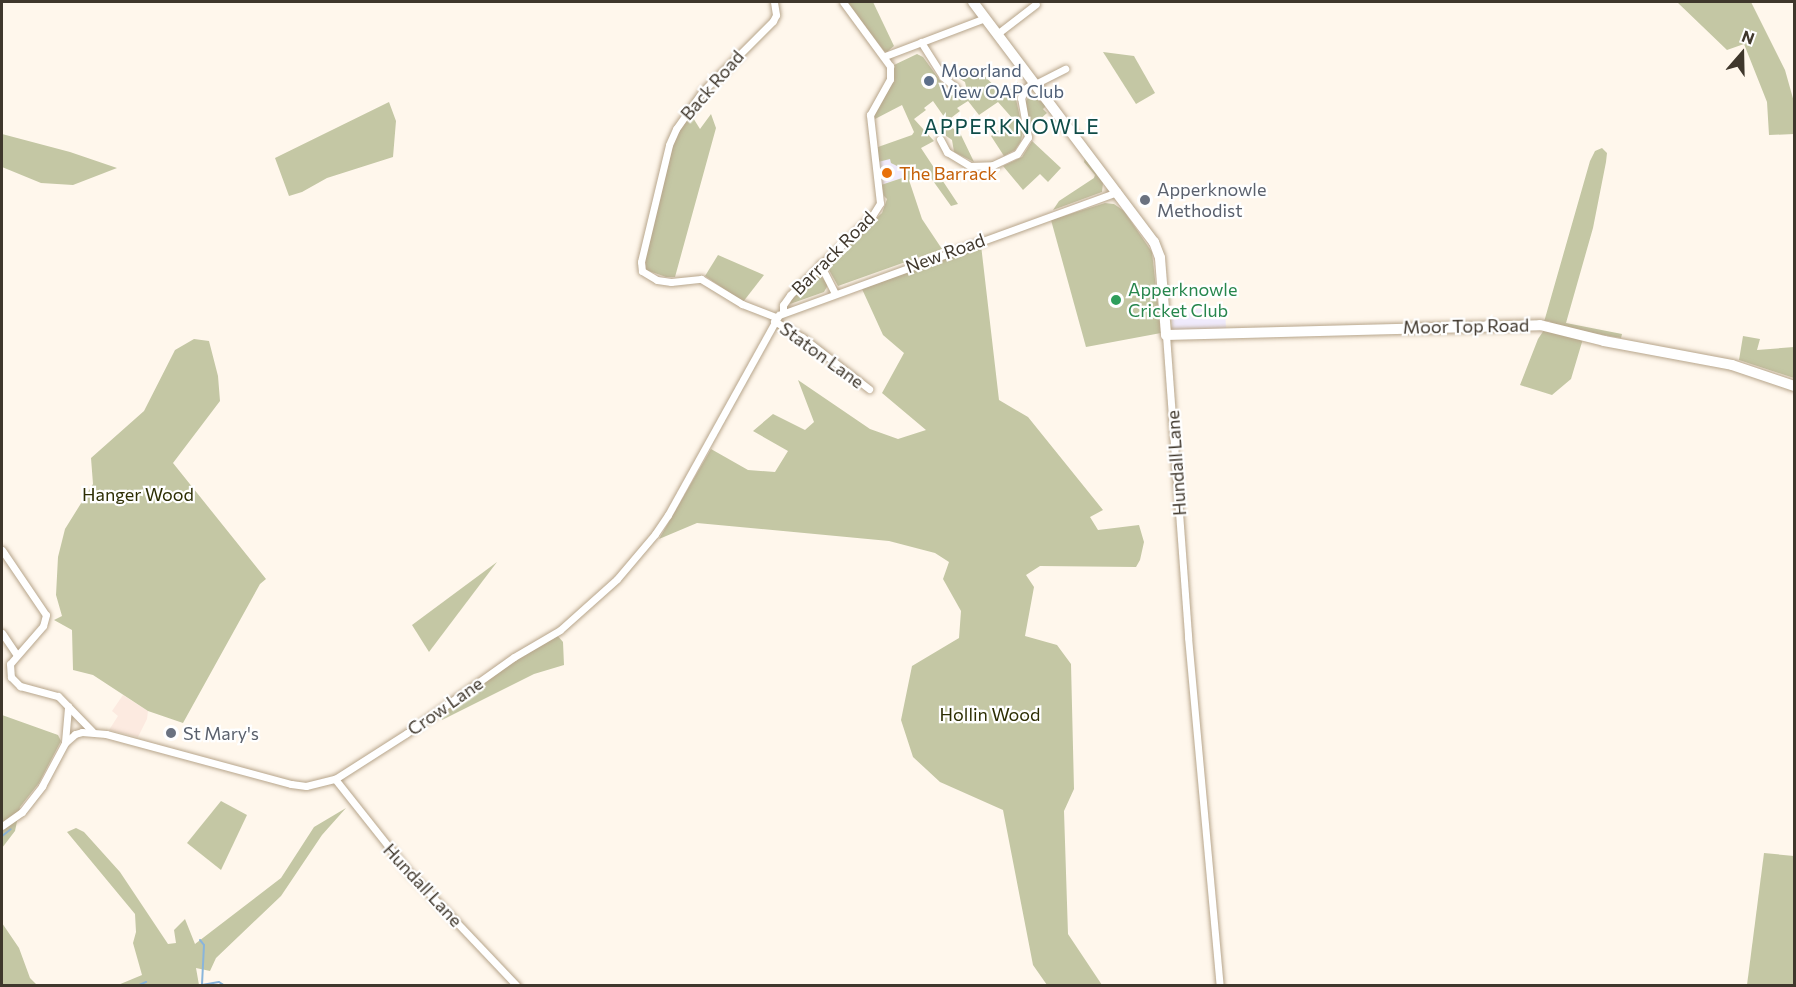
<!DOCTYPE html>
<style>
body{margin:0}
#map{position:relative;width:1796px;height:987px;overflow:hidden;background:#fff7ec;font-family:Commissioner,sans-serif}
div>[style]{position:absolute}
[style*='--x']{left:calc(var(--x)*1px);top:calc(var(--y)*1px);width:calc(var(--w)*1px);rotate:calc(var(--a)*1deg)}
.commercial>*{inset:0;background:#f0ebfc}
.education>*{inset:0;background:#fceae0}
.green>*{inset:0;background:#c4c7a4}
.stream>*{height:2px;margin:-1px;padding:0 1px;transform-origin:1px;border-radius:1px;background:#89b5db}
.roads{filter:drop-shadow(0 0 2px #b7a58b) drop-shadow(0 0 2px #b7a58b)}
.street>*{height:7px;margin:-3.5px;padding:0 3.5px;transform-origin:3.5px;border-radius:3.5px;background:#fff}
.secondary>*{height:10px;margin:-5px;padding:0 5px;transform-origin:5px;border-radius:5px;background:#fff}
.dots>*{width:16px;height:16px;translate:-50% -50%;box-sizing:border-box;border:3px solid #fff;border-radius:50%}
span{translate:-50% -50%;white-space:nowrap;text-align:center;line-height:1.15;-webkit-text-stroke:4.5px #fff;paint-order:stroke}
.service-label{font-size:18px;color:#4e5e75}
.left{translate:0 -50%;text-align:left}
.street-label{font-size:18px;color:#3f372c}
.food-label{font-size:18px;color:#c56008}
.worship-label{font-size:18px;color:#5b616d}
.leisure-label{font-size:18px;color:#27864d}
.park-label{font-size:18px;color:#2d2e03}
.quarter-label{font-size:21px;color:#0f4c48;letter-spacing:1.5px}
.frame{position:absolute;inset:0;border:3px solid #3f372c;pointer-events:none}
.north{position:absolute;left:1712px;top:24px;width:60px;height:60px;-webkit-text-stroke:4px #fff;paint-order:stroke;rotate:20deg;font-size:16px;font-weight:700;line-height:24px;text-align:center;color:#3f372c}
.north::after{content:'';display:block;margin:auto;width:21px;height:27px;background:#3f372c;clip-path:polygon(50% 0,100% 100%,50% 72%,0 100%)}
</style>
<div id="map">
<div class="commercial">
<i style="clip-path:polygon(890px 158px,892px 163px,906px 170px,908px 176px,881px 185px,878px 162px)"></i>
<i style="clip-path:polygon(1225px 307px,1226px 330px,1172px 330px,1171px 310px)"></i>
</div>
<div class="education">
<i style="clip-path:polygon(123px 695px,148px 711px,147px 719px,138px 737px,109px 730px,118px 716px,112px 711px)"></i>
</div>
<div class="green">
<i style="clip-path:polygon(845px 2px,873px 2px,894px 46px,887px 52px,884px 51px)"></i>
<i style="clip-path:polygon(1677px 2px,1751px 2px,1785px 70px,1794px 102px,1794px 134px,1769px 135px,1767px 102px,1744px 44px,1727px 50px)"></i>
<i style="clip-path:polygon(1103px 52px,1134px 56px,1155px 93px,1136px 104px)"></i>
<i style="clip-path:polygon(917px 54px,923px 57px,950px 94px,961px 99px,968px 95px,965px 82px,957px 77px,968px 68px,976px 68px,1004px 95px,1017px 82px,1020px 85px,1016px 99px,1023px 131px,1021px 141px,1015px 150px,1004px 156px,991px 136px,1013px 119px,998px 102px,979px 115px,968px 101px,957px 108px,960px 111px,947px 121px,933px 101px,924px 108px,926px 110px,914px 119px,934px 141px,921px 148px,958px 204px,951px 206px,926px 171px,909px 180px,922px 219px,942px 249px,838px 286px,829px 270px,827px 264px,831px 259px,882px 213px,887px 199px,884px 196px,881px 185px,908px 176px,905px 170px,891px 163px,890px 159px,878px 162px,878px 147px,912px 135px,914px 132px,902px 105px,875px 119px,874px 114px,894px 81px,894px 65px)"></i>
<i style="clip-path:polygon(1031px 93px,1046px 106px,1043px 109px,1047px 113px,1031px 127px,1025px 103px)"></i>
<i style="clip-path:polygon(389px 102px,396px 121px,393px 157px,327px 178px,302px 192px,289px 196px,275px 158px)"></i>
<i style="clip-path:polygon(690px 113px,700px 129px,711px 114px,716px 128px,675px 277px,666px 277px,646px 270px,645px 256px,675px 138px)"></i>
<i style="clip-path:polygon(949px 125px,961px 135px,974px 162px,954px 152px,952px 140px,939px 131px)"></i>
<i style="clip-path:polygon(2px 134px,70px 152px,117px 168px,73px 185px,41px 183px,2px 167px)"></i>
<i style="clip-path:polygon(1032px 141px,1061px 168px,1048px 182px,1040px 174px,1023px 190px,1003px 166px,1022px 157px)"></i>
<i style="clip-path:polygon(1602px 148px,1607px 153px,1606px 162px,1593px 228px,1566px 323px,1622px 334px,1621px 338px,1585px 332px,1571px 379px,1552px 395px,1520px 385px,1538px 339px,1550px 321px,1544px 322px,1590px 161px,1595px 151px)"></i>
<i style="clip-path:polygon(1085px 158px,1103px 183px,1102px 192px,1053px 210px,1059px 201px,1094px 178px,1095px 175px,1084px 162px)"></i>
<i style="clip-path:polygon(1105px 203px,1114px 204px,1124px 211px,1152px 252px,1161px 333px,1086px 347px,1051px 220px)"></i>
<i style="clip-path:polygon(981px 245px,999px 400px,1028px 417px,1103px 510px,1090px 517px,1098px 530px,1139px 525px,1144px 542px,1140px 560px,1136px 567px,1040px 566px,1026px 575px,1034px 587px,1025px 636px,1057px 645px,1071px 664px,1074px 789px,1064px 811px,1068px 934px,1102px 985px,1047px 985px,1033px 965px,1003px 810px,940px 782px,913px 757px,901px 720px,912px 666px,959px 638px,961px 611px,943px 579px,949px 562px,935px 553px,889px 541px,697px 523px,659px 539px,711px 449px,748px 470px,775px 472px,788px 451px,753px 431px,773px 414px,805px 430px,814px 422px,798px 380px,870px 429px,898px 439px,926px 430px,882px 393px,904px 353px,883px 335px,862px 289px)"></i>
<i style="clip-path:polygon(718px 255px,764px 275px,743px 302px,705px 276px)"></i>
<i style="clip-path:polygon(818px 272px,828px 285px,824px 292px,790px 304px,792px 297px)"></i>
<i style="clip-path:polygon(1743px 336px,1760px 339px,1757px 350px,1794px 347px,1794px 378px,1739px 360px)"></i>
<i style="clip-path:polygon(194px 339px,209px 341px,218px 376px,220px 401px,173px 463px,266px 579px,260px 584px,183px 723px,148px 711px,93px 675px,73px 670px,72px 630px,54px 620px,62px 616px,56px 595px,58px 557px,65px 529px,93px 484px,91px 458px,144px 411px,175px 350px)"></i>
<i style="clip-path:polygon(497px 562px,429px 652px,412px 625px)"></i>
<i style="clip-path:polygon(557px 635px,563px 642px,564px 665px,534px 674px,442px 720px,441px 713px,485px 679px)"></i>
<i style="clip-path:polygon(2px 715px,58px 735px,61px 741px,39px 783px,20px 807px,15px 831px,2px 848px)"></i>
<i style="clip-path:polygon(221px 801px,247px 815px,221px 870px,187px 843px)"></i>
<i style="clip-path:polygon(346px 808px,322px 835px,281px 896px,216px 958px,210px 971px,196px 968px,199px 985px,118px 985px,142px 975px,133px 943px,136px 932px,135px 914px,67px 832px,76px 828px,84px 832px,120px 872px,168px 944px,176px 943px,174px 930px,185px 919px,195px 944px,281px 878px,314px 827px)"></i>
<i style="clip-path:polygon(1764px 853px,1794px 856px,1794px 985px,1747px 985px)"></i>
<i style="clip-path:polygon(2px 923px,19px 948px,30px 978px,37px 985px,2px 985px)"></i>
</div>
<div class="stream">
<i style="--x:2;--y:836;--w:11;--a:-38"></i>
<i style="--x:200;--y:940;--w:6;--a:51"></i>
<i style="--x:204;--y:945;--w:40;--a:92.9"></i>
<i style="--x:202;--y:985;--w:17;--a:-10"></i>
<i style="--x:219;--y:982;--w:7;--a:34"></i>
<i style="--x:137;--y:986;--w:10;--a:-24"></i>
</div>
<div class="roads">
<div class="street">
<i style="--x:774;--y:2;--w:13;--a:81"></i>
<i style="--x:776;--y:15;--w:7;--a:117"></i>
<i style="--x:773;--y:21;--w:100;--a:135"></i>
<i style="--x:702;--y:92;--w:45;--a:125.1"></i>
<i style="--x:676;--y:129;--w:17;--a:114"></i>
<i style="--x:669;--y:145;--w:120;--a:103.5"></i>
<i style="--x:641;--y:262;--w:9;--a:84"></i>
<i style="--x:642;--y:271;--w:17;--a:31"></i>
<i style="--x:657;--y:280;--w:14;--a:8"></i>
<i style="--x:671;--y:282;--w:30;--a:-6"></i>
<i style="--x:701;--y:279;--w:48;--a:31.4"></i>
<i style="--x:742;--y:304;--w:36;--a:21"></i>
<i style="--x:997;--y:34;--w:49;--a:-37.6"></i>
<i style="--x:921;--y:42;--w:41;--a:57.8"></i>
<i style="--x:943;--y:77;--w:17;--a:40"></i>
<i style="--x:885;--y:56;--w:107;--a:-20.8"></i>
<i style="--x:1035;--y:84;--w:34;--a:-27"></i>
<i style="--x:940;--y:139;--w:15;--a:62"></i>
<i style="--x:947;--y:152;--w:27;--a:31"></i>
<i style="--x:970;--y:166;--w:23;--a:-2"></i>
<i style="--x:993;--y:165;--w:26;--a:-25"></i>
<i style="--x:1017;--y:154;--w:20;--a:-57"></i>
<i style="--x:1028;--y:137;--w:40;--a:-100"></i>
<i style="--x:1021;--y:98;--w:11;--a:-63"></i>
<i style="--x:1026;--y:88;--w:10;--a:-37"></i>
<i style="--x:820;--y:264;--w:33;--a:63"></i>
<i style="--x:783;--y:312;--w:7;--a:-90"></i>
<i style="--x:783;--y:305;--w:12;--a:-55"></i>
<i style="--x:790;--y:295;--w:114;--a:-43.9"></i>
<i style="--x:872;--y:216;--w:15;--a:-58"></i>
<i style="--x:880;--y:203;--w:89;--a:-96.5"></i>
<i style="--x:870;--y:115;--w:41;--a:-60.9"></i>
<i style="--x:890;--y:79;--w:13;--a:-90"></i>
<i style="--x:890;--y:66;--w:79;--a:-126.3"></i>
<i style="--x:774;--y:321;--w:32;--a:30"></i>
<i style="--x:802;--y:337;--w:85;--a:37.8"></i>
<i style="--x:1166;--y:335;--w:303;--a:85.8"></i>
<i style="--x:1188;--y:637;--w:350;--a:84.8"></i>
<i style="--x:2;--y:550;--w:78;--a:55.9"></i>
<i style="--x:46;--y:615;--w:11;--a:105"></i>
<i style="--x:43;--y:626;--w:50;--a:131"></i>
<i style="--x:10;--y:664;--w:13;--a:86"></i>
<i style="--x:11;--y:677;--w:13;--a:45"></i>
<i style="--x:20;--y:686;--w:39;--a:15"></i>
<i style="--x:58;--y:696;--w:49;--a:45.8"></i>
<i style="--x:2;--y:633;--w:25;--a:56"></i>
<i style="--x:65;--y:742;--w:36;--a:-85"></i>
<i style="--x:335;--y:779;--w:116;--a:51.6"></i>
<i style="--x:407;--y:870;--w:160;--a:46.5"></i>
<i style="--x:2;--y:826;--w:24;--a:-35"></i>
<i style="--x:22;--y:812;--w:33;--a:-52"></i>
<i style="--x:42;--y:786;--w:49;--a:-61.9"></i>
<i style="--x:65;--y:743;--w:13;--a:-42"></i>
<i style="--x:75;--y:734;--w:7;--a:-16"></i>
<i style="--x:82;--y:732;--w:24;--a:5"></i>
<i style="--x:106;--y:734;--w:192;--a:15.1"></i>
<i style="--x:291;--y:784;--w:15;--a:8"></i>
<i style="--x:306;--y:786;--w:30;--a:-14"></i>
<i style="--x:335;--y:779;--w:85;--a:-32.6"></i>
<i style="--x:407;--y:733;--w:131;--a:-35.4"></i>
<i style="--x:514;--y:657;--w:53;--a:-30.4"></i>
<i style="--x:560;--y:630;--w:76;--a:-41.8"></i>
<i style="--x:617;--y:579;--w:59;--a:-49.8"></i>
<i style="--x:655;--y:534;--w:23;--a:-56"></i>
<i style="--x:668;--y:515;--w:229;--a:-61"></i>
<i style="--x:779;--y:315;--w:360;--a:-20"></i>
</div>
<div class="secondary">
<i style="--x:973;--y:2;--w:301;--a:53"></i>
<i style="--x:1154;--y:242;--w:17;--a:69"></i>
<i style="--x:1160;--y:258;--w:77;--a:85.5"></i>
<i style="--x:1166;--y:335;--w:374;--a:-1.5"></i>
<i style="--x:1540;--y:325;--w:66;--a:14"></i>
<i style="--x:1604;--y:341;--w:130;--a:10.6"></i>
<i style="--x:1732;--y:365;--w:65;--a:18.7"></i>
</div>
</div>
<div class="dots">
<i style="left:929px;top:81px;background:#5c6f8a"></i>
<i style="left:887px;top:173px;background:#e8710a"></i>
<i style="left:1145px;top:200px;background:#6b7280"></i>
<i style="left:1116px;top:300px;background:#2e9e5b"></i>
<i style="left:171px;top:733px;background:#6b7280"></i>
</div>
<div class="service-label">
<span class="left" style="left:941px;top:81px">Moorland<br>View OAP Club</span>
</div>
<div class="street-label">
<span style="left:712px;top:85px;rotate:-49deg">Back Road</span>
<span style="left:833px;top:253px;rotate:-45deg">Barrack Road</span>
<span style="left:945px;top:253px;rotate:-20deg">New Road</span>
<span style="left:1466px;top:326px;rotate:-1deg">Moor Top Road</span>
<span style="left:822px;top:355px;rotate:36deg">Staton Lane</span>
<span style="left:1176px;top:463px;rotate:-94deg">Hundall Lane</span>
<span style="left:445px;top:706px;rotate:-35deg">Crow Lane</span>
<span style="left:423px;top:885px;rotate:47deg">Hundall Lane</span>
</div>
<div class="food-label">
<span class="left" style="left:899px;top:173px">The Barrack</span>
</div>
<div class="worship-label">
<span class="left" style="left:1157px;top:200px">Apperknowle<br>Methodist</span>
<span class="left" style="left:183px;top:733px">St Mary's</span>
</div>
<div class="leisure-label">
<span class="left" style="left:1128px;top:300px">Apperknowle<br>Cricket Club</span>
</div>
<div class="park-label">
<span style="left:138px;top:494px">Hanger Wood</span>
<span style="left:990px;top:714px">Hollin Wood</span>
</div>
<div class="quarter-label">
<span style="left:1012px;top:126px">APPERKNOWLE</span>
</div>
<div class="frame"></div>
<div class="north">N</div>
</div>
